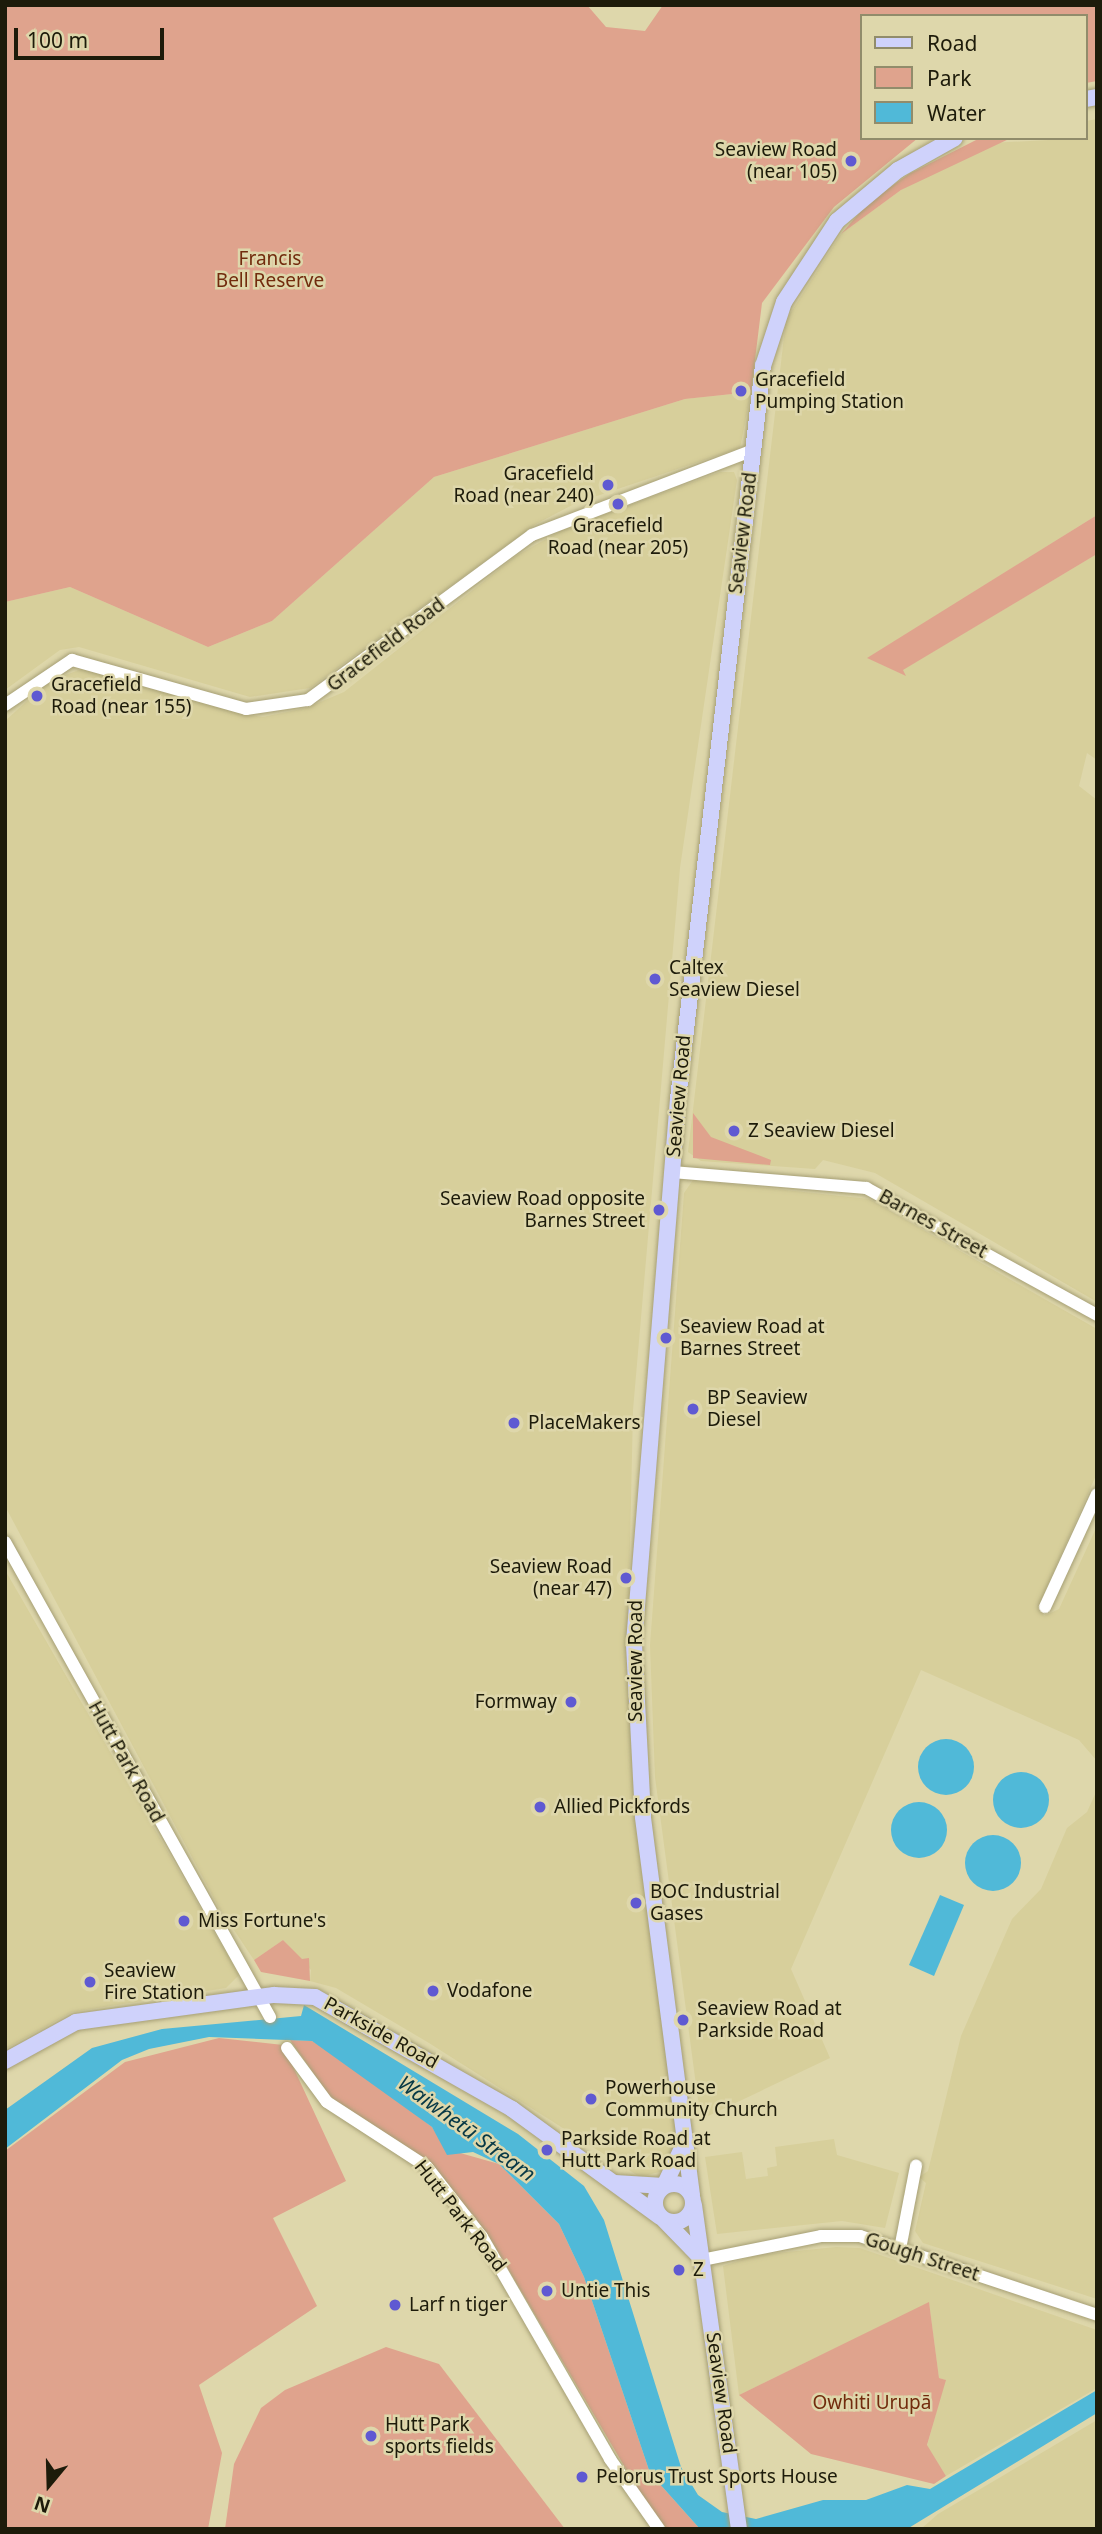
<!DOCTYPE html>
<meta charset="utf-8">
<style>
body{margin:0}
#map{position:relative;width:1102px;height:2534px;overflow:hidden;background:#ded7ab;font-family:"Noto Sans",sans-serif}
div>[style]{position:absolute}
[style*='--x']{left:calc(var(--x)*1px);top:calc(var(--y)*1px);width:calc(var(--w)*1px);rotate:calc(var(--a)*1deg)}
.built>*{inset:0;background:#d7cf9b}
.green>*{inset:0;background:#dfa38d}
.water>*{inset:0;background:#50b9d8}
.round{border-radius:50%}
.roads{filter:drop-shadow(0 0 2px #a69f75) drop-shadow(0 0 2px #a69f75)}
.minor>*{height:12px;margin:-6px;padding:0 6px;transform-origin:6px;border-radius:6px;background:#fff}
.major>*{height:16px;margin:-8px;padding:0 8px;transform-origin:8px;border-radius:8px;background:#cfd2fb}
.major>.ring{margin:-8px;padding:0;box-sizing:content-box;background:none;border:16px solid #cfd2fb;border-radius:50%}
.dots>*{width:19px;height:19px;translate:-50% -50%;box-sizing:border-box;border:4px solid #ded7ab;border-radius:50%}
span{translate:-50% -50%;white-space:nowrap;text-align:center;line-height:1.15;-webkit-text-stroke:5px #ded7ab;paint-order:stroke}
.poi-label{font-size:19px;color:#1d1b0a}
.right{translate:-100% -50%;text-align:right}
.left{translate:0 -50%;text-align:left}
.park-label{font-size:19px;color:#722b0d}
.street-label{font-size:19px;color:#1d1b0a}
.water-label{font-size:21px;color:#063845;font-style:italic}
.frame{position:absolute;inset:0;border:7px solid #1d1b0a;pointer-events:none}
.legend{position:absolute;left:860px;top:14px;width:228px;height:126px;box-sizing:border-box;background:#ded7ab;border:2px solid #918c6b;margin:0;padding:9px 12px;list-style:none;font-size:21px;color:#1d1b0a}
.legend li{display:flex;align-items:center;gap:14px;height:35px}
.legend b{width:35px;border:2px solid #918c6b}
.north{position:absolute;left:14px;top:2450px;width:70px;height:70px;-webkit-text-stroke:5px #ded7ab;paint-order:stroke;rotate:199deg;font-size:19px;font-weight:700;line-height:28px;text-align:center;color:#1d1b0a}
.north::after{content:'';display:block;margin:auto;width:24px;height:32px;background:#1d1b0a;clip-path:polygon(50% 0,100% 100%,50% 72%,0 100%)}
.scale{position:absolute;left:14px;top:28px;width:150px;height:32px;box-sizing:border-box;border:4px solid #1d1b0a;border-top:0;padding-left:9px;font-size:21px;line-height:24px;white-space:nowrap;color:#1d1b0a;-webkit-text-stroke:5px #ded7ab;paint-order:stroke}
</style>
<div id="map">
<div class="built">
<i style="clip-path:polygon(1097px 119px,1097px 515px,868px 658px,905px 675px,902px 670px,1097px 554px,1097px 760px,1087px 753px,1079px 786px,1097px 800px,1097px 1302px,875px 1173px,823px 1160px,815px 1169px,701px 1161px,688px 1152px,786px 320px,841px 234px,901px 190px,990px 143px,1086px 138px,1086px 121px)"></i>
<i style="clip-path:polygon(751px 392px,740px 448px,576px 503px,536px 524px,310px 688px,250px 697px,79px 647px,60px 650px,5px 690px,5px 602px,70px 587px,208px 647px,272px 621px,434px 477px,685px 399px)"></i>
<i style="clip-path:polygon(720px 472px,734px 472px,737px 480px,680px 868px,633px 1410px,627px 1681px,633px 1780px,680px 2142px,667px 2170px,640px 2177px,429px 2043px,336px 1988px,310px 1981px,311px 1970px,283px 1940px,254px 1960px,218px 1906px,5px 1506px,5px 721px,49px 681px,82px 669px,243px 714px,263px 717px,306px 708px,344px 692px,516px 556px,562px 530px)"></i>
<i style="clip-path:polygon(693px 1180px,869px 1199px,1097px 1329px,1097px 1473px,1039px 1605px,1044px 1616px,1059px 1609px,1097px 1526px,1097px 1761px,1079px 1740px,921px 1670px,791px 1969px,830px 2058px,706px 2117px,700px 2115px,655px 1777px,650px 1645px,684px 1193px)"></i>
<i style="clip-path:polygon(5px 1570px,239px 1975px,226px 1988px,72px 2012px,5px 2049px)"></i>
<i style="clip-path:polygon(1097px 1790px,1097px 2299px,923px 2243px,915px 2231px,926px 2183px,919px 2177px,928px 2171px,961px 2036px,1012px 1919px,1041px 1889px,1067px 1828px,1087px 1812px)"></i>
<i style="clip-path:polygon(834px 2139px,837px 2155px,899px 2173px,885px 2228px,842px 2221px,717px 2234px,705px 2157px,742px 2152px,746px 2179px,768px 2176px,767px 2168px,777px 2166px,775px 2147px)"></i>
<i style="clip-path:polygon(836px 2247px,860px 2248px,1097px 2330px,1097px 2388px,946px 2476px,927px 2446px,945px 2380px,939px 2378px,929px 2303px,739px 2395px,723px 2266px,757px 2255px)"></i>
<i style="clip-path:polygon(1097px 2420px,1097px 2529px,921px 2529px,938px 2514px)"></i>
</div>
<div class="green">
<i style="clip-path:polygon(5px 5px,587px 5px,606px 27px,645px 31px,663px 5px,1097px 5px,1097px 81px,1086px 83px,1086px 16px,862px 16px,862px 138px,918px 138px,834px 207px,762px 303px,751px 392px,685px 399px,434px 477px,272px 621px,208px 647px,70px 587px,5px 602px)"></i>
<i style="clip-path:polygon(980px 138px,1011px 138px,901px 190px,841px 234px,869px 202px,909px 174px)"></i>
<i style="clip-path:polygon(1097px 515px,1097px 554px,903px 670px,906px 676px,867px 658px)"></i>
<i style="clip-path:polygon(693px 1113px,711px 1137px,771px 1160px,770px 1165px,693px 1158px)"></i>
<i style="clip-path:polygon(283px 1940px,302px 1959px,309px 1958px,310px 1981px,261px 1972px,254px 1960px)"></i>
<i style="clip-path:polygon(219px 2038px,283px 2045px,346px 2181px,273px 2218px,317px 2306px,199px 2385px,222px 2453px,208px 2529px,5px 2529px,5px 2151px,125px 2062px)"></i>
<i style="clip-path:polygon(290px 2040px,312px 2041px,346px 2061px,432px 2127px,446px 2149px,499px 2164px,559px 2224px,584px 2277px,650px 2473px,700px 2529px,667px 2529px,643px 2498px,491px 2240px,434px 2166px,331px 2098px)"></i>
<i style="clip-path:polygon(929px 2302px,939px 2378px,946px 2380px,927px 2445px,946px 2476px,934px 2484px,811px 2454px,739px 2395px)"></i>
<i style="clip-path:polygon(386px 2347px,439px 2364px,565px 2529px,225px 2529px,234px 2464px,261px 2408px,285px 2390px)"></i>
</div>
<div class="water">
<i class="round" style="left:918px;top:1739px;width:56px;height:56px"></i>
<i class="round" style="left:993px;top:1772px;width:56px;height:56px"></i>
<i class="round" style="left:891px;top:1802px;width:56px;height:56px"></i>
<i class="round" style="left:965px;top:1835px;width:56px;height:56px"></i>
<i style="clip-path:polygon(940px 1895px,964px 1905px,934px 1976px,909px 1965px)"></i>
<i style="clip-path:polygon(304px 2005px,518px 2134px,584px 2186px,604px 2220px,681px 2467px,698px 2495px,722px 2512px,756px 2519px,823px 2500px,866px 2500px,907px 2485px,930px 2489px,1097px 2390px,1097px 2413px,907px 2529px,700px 2529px,650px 2473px,584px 2277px,559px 2224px,499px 2164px,473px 2152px,447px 2155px,432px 2127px,312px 2041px,209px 2037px,149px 2049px,122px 2060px,5px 2149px,5px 2110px,92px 2048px,162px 2029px,301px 2016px)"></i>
</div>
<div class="roads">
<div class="minor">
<i style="--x:5;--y:705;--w:81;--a:-33.9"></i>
<i style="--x:72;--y:660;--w:181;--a:15.7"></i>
<i style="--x:246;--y:709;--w:63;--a:-8.3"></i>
<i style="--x:308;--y:700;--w:278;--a:-36.4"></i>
<i style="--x:532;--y:535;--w:238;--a:-21"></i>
<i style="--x:672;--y:1172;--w:195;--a:4.7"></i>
<i style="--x:866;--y:1188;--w:264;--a:28.8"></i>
<i style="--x:5;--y:1542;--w:544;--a:60.84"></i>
<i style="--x:1045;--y:1607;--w:124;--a:-65.3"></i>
<i style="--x:287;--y:2048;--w:67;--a:53.5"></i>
<i style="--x:327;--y:2102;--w:119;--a:33"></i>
<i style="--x:427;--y:2167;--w:89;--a:51.8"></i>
<i style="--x:482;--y:2237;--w:256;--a:60"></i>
<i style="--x:610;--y:2459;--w:85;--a:55"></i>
<i style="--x:900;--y:2249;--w:85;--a:-79.1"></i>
<i style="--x:702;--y:2260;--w:121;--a:-11.4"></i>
<i style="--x:821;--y:2236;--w:39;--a:0"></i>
<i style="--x:860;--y:2236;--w:250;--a:18.4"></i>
</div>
<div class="major">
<i style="--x:1086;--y:99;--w:11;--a:-10"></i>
<i style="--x:5;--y:2061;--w:81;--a:-28.8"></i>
<i style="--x:76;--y:2022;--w:200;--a:-7.8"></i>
<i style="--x:274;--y:1995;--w:41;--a:2.8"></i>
<i style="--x:315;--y:1997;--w:227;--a:29.6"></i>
<i style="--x:512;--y:2109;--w:183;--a:36.1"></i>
<i style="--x:615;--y:2183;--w:49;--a:3.5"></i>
<i style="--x:664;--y:2186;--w:49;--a:-64.5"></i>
<i class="ring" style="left:655px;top:2184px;width:22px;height:22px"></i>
<i style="--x:692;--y:2195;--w:382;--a:-97.4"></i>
<i style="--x:643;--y:1816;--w:173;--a:-93"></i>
<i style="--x:634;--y:1643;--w:546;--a:-85.38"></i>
<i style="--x:678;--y:1099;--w:738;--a:-83.39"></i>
<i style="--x:763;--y:366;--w:67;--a:-71.8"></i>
<i style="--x:784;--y:302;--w:97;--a:-56.8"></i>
<i style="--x:837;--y:221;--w:80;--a:-39.9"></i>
<i style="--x:898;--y:170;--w:65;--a:-29.3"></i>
<i style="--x:694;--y:2205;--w:327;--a:82.1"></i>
<i style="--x:664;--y:2220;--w:53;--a:45.8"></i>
</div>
</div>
<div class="dots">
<i style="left:851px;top:161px;background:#5f59d2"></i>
<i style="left:741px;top:391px;background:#5f59d2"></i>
<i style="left:608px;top:485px;background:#5f59d2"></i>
<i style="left:618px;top:504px;background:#5f59d2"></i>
<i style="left:37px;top:696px;background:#5f59d2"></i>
<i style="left:655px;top:979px;background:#5f59d2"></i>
<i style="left:734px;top:1131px;background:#5f59d2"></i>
<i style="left:659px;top:1210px;background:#5f59d2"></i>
<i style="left:666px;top:1338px;background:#5f59d2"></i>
<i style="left:693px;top:1409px;background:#5f59d2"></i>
<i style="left:514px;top:1423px;background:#5f59d2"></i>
<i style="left:626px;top:1578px;background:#5f59d2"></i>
<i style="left:571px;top:1702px;background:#5f59d2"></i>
<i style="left:540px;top:1807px;background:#5f59d2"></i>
<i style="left:636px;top:1903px;background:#5f59d2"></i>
<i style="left:184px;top:1921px;background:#5f59d2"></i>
<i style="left:90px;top:1982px;background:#5f59d2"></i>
<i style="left:433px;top:1991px;background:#5f59d2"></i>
<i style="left:683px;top:2020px;background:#5f59d2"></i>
<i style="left:591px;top:2099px;background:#5f59d2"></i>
<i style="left:547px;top:2150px;background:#5f59d2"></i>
<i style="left:679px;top:2270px;background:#5f59d2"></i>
<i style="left:547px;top:2291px;background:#5f59d2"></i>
<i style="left:395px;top:2305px;background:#5f59d2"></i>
<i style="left:371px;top:2436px;background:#5f59d2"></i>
<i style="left:582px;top:2477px;background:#5f59d2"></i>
</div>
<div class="poi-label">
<span class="right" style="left:837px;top:161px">Seaview Road<br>(near 105)</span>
<span class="left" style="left:755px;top:391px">Gracefield<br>Pumping Station</span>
<span class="right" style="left:594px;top:485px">Gracefield<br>Road (near 240)</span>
<span style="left:618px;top:537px">Gracefield<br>Road (near 205)</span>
<span class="left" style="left:51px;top:696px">Gracefield<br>Road (near 155)</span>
<span class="left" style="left:669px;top:979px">Caltex<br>Seaview Diesel</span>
<span class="left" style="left:748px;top:1131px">Z Seaview Diesel</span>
<span class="right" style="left:645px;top:1210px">Seaview Road opposite<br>Barnes Street</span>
<span class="left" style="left:680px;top:1338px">Seaview Road at<br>Barnes Street</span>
<span class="left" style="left:707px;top:1409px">BP Seaview<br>Diesel</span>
<span class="left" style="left:528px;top:1423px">PlaceMakers</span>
<span class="right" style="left:612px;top:1578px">Seaview Road<br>(near 47)</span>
<span class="right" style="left:557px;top:1702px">Formway</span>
<span class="left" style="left:554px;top:1807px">Allied Pickfords</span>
<span class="left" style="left:650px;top:1903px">BOC Industrial<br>Gases</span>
<span class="left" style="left:198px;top:1921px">Miss Fortune's</span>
<span class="left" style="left:104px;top:1982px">Seaview<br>Fire Station</span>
<span class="left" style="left:447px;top:1991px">Vodafone</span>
<span class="left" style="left:697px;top:2020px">Seaview Road at<br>Parkside Road</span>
<span class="left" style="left:605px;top:2099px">Powerhouse<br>Community Church</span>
<span class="left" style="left:561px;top:2150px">Parkside Road at<br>Hutt Park Road</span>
<span class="left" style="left:693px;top:2270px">Z</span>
<span class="left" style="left:561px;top:2291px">Untie This</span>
<span class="left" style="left:409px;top:2305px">Larf n tiger</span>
<span class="left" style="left:385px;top:2436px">Hutt Park<br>sports fields</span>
<span class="left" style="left:596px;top:2477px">Pelorus Trust Sports House</span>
</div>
<div class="park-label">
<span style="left:270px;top:270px">Francis<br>Bell Reserve</span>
<span style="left:872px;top:2403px">Owhiti Urupā</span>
</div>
<div class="street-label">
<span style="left:743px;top:533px;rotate:-83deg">Seaview Road</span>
<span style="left:386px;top:645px;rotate:-37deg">Gracefield Road</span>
<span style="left:679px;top:1096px;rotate:-85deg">Seaview Road</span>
<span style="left:933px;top:1224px;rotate:29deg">Barnes Street</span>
<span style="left:636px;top:1661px;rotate:-90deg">Seaview Road</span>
<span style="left:126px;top:1762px;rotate:61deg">Hutt Park Road</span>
<span style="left:381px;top:2033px;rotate:29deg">Parkside Road</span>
<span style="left:460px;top:2216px;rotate:52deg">Hutt Park Road</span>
<span style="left:922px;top:2257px;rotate:18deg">Gough Street</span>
<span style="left:721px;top:2393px;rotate:82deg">Seaview Road</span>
</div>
<div class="water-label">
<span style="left:467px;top:2128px;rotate:36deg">Waiwhetū Stream</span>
</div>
<div class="frame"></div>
<ul class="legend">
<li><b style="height:9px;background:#cfd2fb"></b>Road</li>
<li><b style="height:19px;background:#dfa38d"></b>Park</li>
<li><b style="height:19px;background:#50b9d8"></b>Water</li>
</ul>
<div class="north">N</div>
<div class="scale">100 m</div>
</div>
